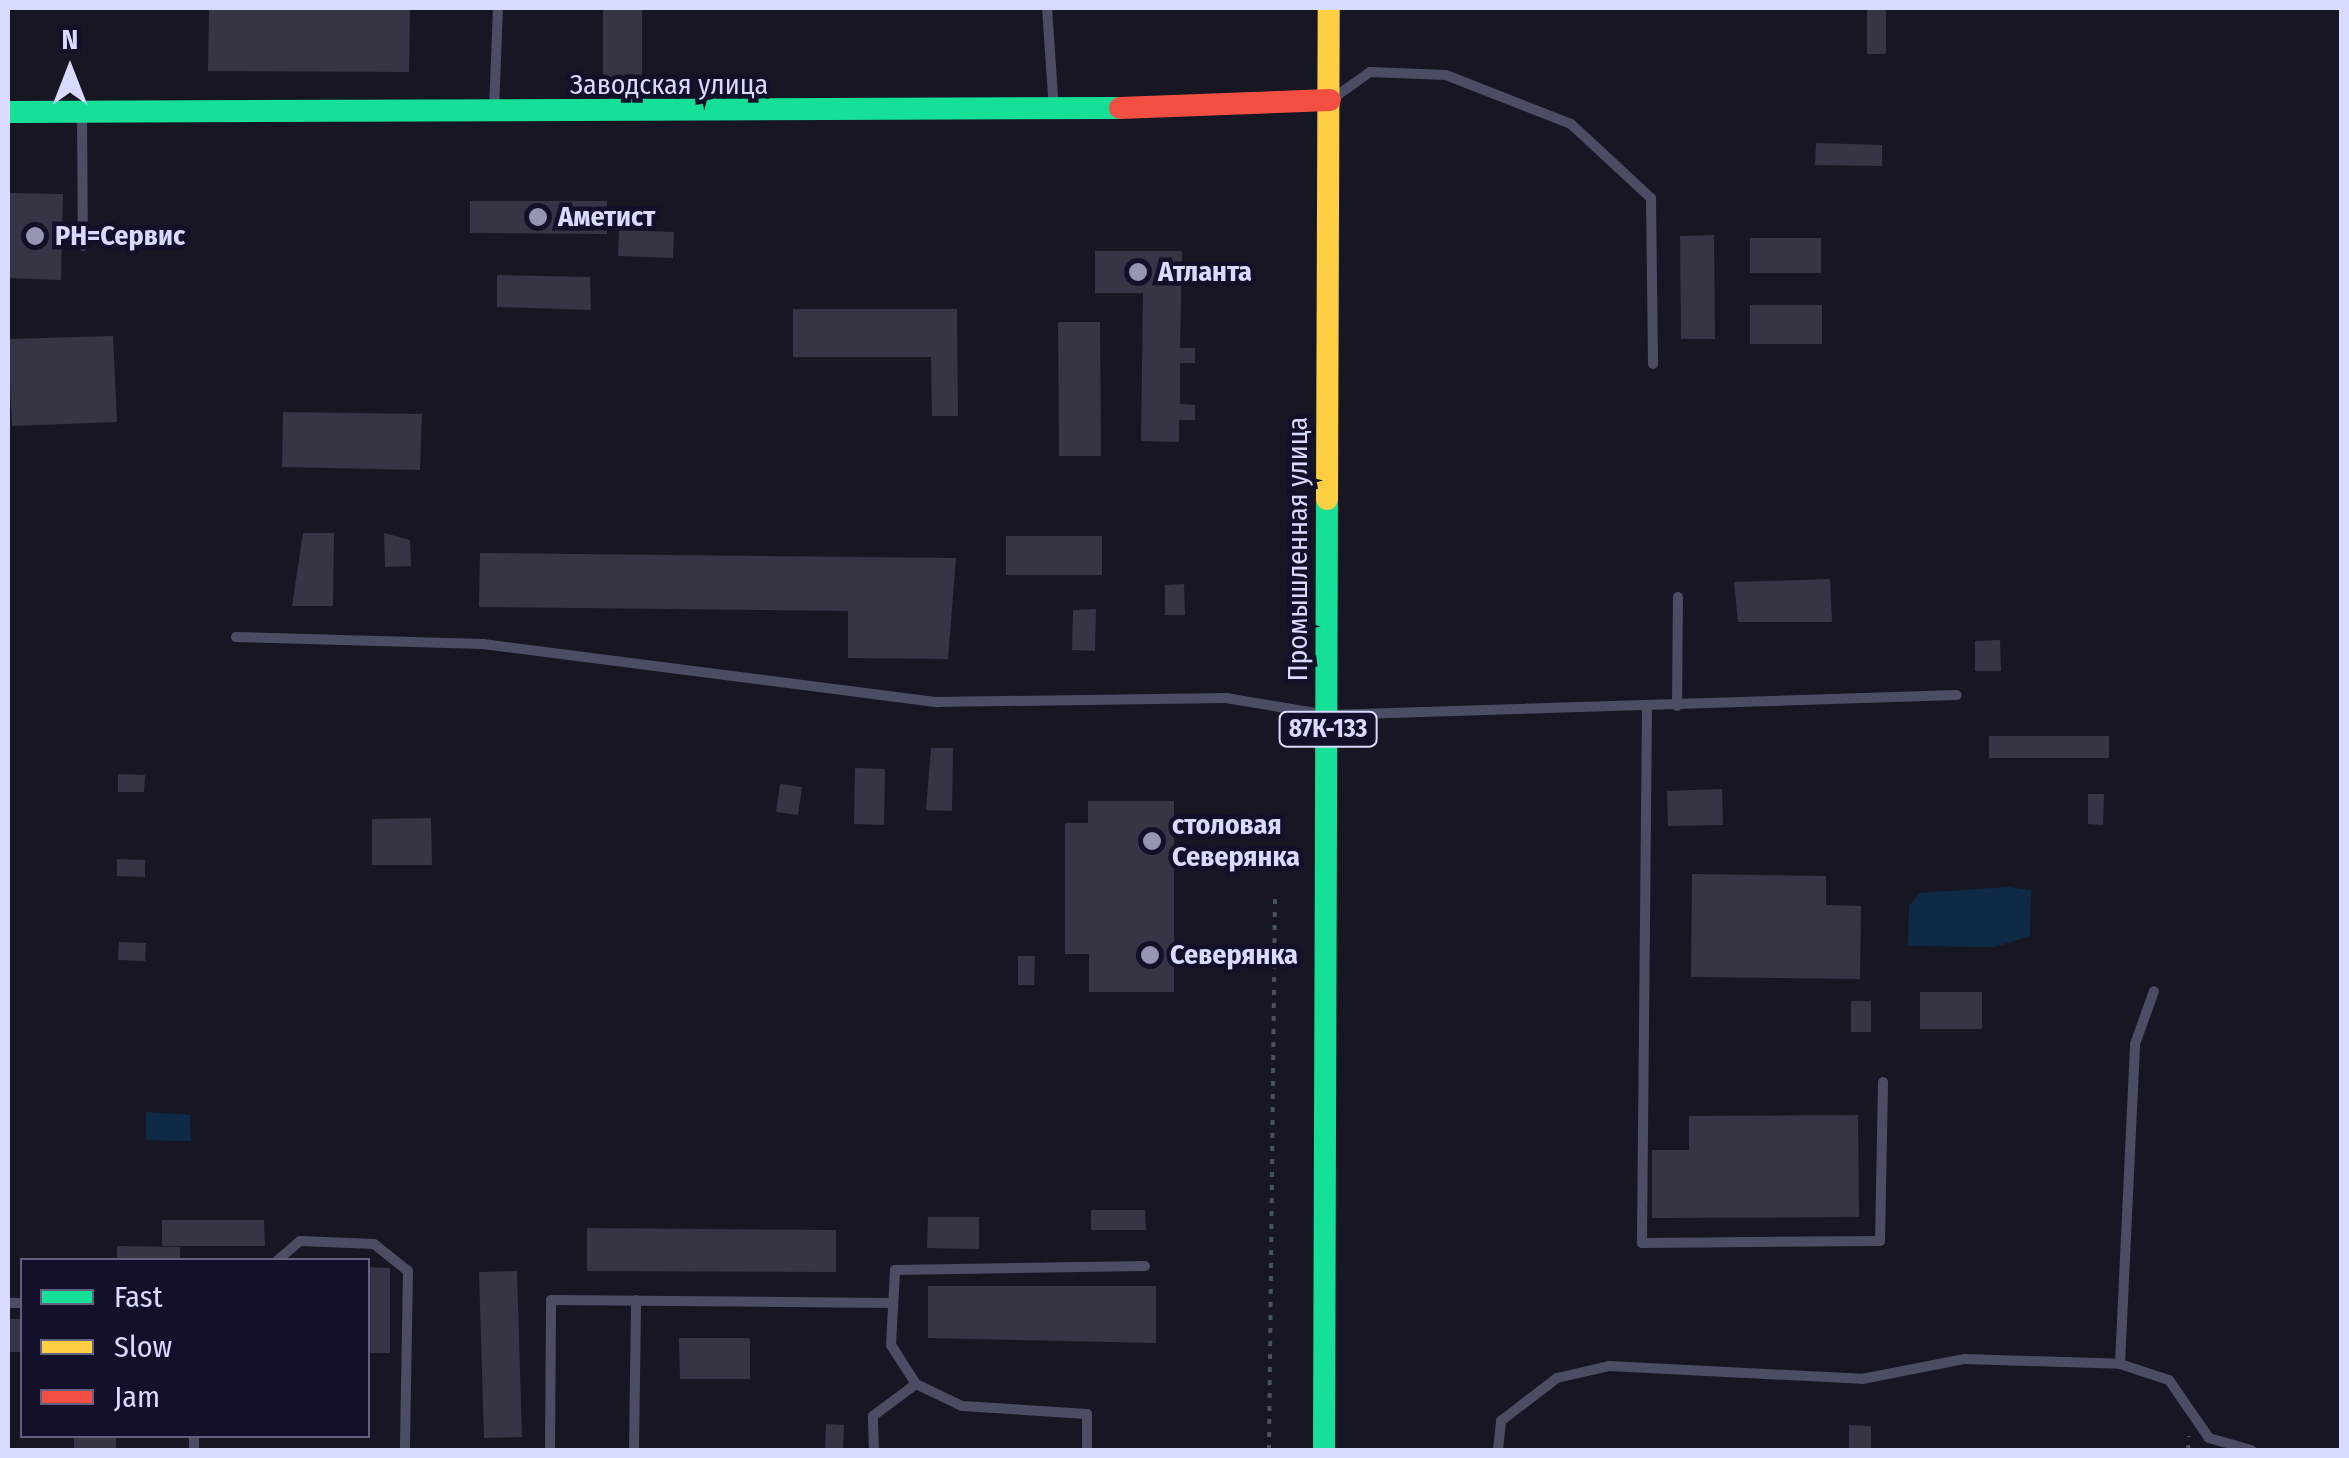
<!DOCTYPE html>
<meta charset="utf-8">
<style>
body{margin:0}
#map{position:relative;width:2349px;height:1458px;overflow:hidden;background:#171723;font-family:"Fira Sans Condensed",sans-serif}
div>[style]{position:absolute}
[style*='--x']{left:calc(var(--x)*1px);top:calc(var(--y)*1px);width:calc(var(--w)*1px);rotate:calc(var(--a)*1deg)}
.water>*{inset:0;background:#0e2a47}
.building>*{inset:0;background:#353545}
.path>*{height:4px;margin-top:-2px;transform-origin:0;background:repeating-linear-gradient(90deg,#44535e 0 5px,transparent 0 13px)}
.lane>*{height:10px;margin:-5px;padding:0 5px;transform-origin:5px;border-radius:5px;background:#4b4d64}
.fast>*{height:22px;margin:-11px;padding:0 11px;transform-origin:11px;border-radius:11px;background:#16e098}
.slow>*{height:22px;margin:-11px;padding:0 11px;transform-origin:11px;border-radius:11px;background:#ffcf43}
.jam>*{height:22px;margin:-11px;padding:0 11px;transform-origin:11px;border-radius:11px;background:#f24e42}
.dots>*{width:28px;height:28px;translate:-50% -50%;box-sizing:border-box;border:5px solid #121129;border-radius:50%}
span{translate:-50% -50%;white-space:nowrap;text-align:center;line-height:1.15;-webkit-text-stroke:9px #121129;paint-order:stroke}
.shield-label span{padding:2px 8px;background:#121129;border:2px solid;border-radius:8px;-webkit-text-stroke-width:0}
.shield-label{font-size:25px;color:#d9daff;font-weight:700}
.street-label{font-size:28px;color:#d9daff}
.poi-label{font-size:28px;color:#d9daff;font-weight:700}
.left{translate:0 -50%;text-align:left}
.frame{position:absolute;inset:0;border:10px solid #d9daff;pointer-events:none}
.legend{position:absolute;left:20px;top:1258px;width:350px;height:180px;box-sizing:border-box;background:#121129;border:2px solid #62617f;margin:0;padding:12px 18px;list-style:none;font-size:30px;color:#d9daff}
.legend li{display:flex;align-items:center;gap:20px;height:50px}
.legend b{width:50px;border:2px solid #62617f}
.north{position:absolute;left:20px;top:20px;width:100px;height:100px;-webkit-text-stroke:8px #121129;paint-order:stroke;rotate:0deg;font-size:28px;font-weight:700;line-height:40px;text-align:center;color:#d9daff}
.north::after{content:'';display:block;margin:auto;width:35px;height:45px;background:#d9daff;clip-path:polygon(50% 0,100% 100%,50% 72%,0 100%)}
</style>
<div id="map">
<div class="water">
<i style="clip-path:polygon(2008px 887px,2031px 890px,2030px 936px,1995px 947px,1908px 946px,1909px 906px,1919px 893px)"></i>
<i style="clip-path:polygon(146px 1112px,190px 1115px,191px 1141px,146px 1140px)"></i>
</div>
<div class="building">
<i style="clip-path:polygon(209px 8px,410px 8px,409px 72px,208px 71px)"></i>
<i style="clip-path:polygon(603px 8px,642px 8px,642px 94px,603px 94px)"></i>
<i style="clip-path:polygon(1867px 9px,1886px 9px,1886px 54px,1867px 54px)"></i>
<i style="clip-path:polygon(1816px 143px,1882px 145px,1882px 166px,1815px 165px)"></i>
<i style="clip-path:polygon(8px 193px,63px 194px,61px 280px,8px 278px)"></i>
<i style="clip-path:polygon(470px 201px,607px 201px,607px 234px,470px 233px)"></i>
<i style="clip-path:polygon(619px 230px,674px 232px,673px 258px,618px 256px)"></i>
<i style="clip-path:polygon(1714px 235px,1715px 339px,1681px 339px,1680px 236px)"></i>
<i style="clip-path:polygon(1750px 238px,1821px 238px,1821px 273px,1750px 273px)"></i>
<i style="clip-path:polygon(1095px 251px,1182px 251px,1180px 348px,1195px 348px,1195px 363px,1180px 363px,1180px 404px,1195px 405px,1195px 420px,1179px 420px,1179px 442px,1141px 441px,1143px 293px,1095px 293px)"></i>
<i style="clip-path:polygon(497px 275px,590px 277px,591px 310px,497px 307px)"></i>
<i style="clip-path:polygon(1750px 305px,1822px 305px,1822px 344px,1750px 344px)"></i>
<i style="clip-path:polygon(793px 309px,957px 309px,958px 416px,932px 416px,931px 357px,793px 357px)"></i>
<i style="clip-path:polygon(1058px 322px,1100px 322px,1101px 456px,1059px 456px)"></i>
<i style="clip-path:polygon(113px 336px,117px 422px,12px 426px,8px 339px)"></i>
<i style="clip-path:polygon(283px 412px,422px 414px,420px 470px,282px 467px)"></i>
<i style="clip-path:polygon(303px 533px,334px 533px,333px 606px,292px 606px)"></i>
<i style="clip-path:polygon(384px 533px,410px 540px,411px 566px,385px 567px)"></i>
<i style="clip-path:polygon(1006px 536px,1102px 536px,1102px 575px,1006px 575px)"></i>
<i style="clip-path:polygon(480px 553px,956px 558px,948px 659px,848px 658px,848px 611px,479px 607px)"></i>
<i style="clip-path:polygon(1830px 579px,1832px 622px,1738px 622px,1734px 582px)"></i>
<i style="clip-path:polygon(1184px 584px,1185px 615px,1165px 615px,1165px 585px)"></i>
<i style="clip-path:polygon(1096px 609px,1095px 651px,1072px 650px,1073px 610px)"></i>
<i style="clip-path:polygon(2000px 640px,2001px 671px,1975px 671px,1975px 641px)"></i>
<i style="clip-path:polygon(1989px 736px,2109px 736px,2109px 758px,1989px 758px)"></i>
<i style="clip-path:polygon(931px 748px,953px 748px,952px 811px,926px 810px)"></i>
<i style="clip-path:polygon(855px 768px,885px 769px,884px 825px,854px 824px)"></i>
<i style="clip-path:polygon(118px 774px,145px 775px,144px 792px,118px 792px)"></i>
<i style="clip-path:polygon(780px 784px,802px 787px,798px 815px,776px 812px)"></i>
<i style="clip-path:polygon(1722px 789px,1723px 825px,1668px 826px,1667px 791px)"></i>
<i style="clip-path:polygon(2088px 794px,2104px 794px,2103px 825px,2088px 824px)"></i>
<i style="clip-path:polygon(1088px 801px,1174px 801px,1174px 992px,1089px 992px,1089px 954px,1065px 954px,1065px 823px,1088px 823px)"></i>
<i style="clip-path:polygon(431px 818px,432px 865px,372px 865px,372px 819px)"></i>
<i style="clip-path:polygon(117px 859px,145px 860px,145px 877px,117px 876px)"></i>
<i style="clip-path:polygon(1692px 874px,1826px 876px,1826px 905px,1861px 906px,1860px 979px,1691px 977px)"></i>
<i style="clip-path:polygon(119px 942px,146px 943px,145px 961px,118px 960px)"></i>
<i style="clip-path:polygon(1018px 956px,1035px 956px,1034px 985px,1018px 985px)"></i>
<i style="clip-path:polygon(1920px 992px,1982px 992px,1982px 1029px,1920px 1029px)"></i>
<i style="clip-path:polygon(1851px 1001px,1871px 1001px,1871px 1032px,1851px 1032px)"></i>
<i style="clip-path:polygon(1858px 1115px,1859px 1217px,1652px 1218px,1652px 1150px,1689px 1150px,1689px 1116px)"></i>
<i style="clip-path:polygon(1091px 1210px,1145px 1210px,1146px 1230px,1091px 1230px)"></i>
<i style="clip-path:polygon(928px 1217px,979px 1217px,979px 1249px,927px 1248px)"></i>
<i style="clip-path:polygon(162px 1220px,264px 1220px,265px 1246px,162px 1246px)"></i>
<i style="clip-path:polygon(587px 1228px,836px 1230px,836px 1272px,587px 1271px)"></i>
<i style="clip-path:polygon(117px 1246px,180px 1247px,180px 1260px,117px 1260px)"></i>
<i style="clip-path:polygon(368px 1267px,390px 1268px,390px 1353px,368px 1353px)"></i>
<i style="clip-path:polygon(517px 1271px,522px 1437px,484px 1438px,479px 1272px)"></i>
<i style="clip-path:polygon(928px 1286px,1156px 1286px,1156px 1343px,928px 1338px)"></i>
<i style="clip-path:polygon(8px 1319px,22px 1319px,22px 1352px,8px 1352px)"></i>
<i style="clip-path:polygon(679px 1338px,750px 1338px,750px 1379px,680px 1379px)"></i>
<i style="clip-path:polygon(826px 1424px,844px 1425px,843px 1450px,825px 1450px)"></i>
<i style="clip-path:polygon(1849px 1425px,1871px 1426px,1871px 1450px,1849px 1450px)"></i>
<i style="clip-path:polygon(74px 1436px,116px 1436px,116px 1450px,74px 1450px)"></i>
</div>
<div class="path">
<i style="--x:1269;--y:1450;--w:556;--a:-89.38"></i>
<i style="--x:2188;--y:1450;--w:14;--a:-86"></i>
</div>
<div class="lane">
<i style="--x:1047;--y:8;--w:102;--a:86.1"></i>
<i style="--x:1335;--y:97;--w:43;--a:-35.5"></i>
<i style="--x:1370;--y:72;--w:76;--a:2.3"></i>
<i style="--x:1446;--y:75;--w:134;--a:21.4"></i>
<i style="--x:1571;--y:124;--w:109;--a:42.8"></i>
<i style="--x:1651;--y:198;--w:166;--a:89.3"></i>
<i style="--x:494;--y:111;--w:103;--a:-87.8"></i>
<i style="--x:82;--y:114;--w:132;--a:89.6"></i>
<i style="--x:236;--y:637;--w:247;--a:1.6"></i>
<i style="--x:483;--y:644;--w:458;--a:7.3"></i>
<i style="--x:937;--y:702;--w:289;--a:-0.8"></i>
<i style="--x:1226;--y:698;--w:103;--a:9.5"></i>
<i style="--x:1328;--y:715;--w:629;--a:-1.82"></i>
<i style="--x:1677;--y:706;--w:109;--a:-89.5"></i>
<i style="--x:1647;--y:708;--w:535;--a:90.54"></i>
<i style="--x:1642;--y:1243;--w:238;--a:-0.5"></i>
<i style="--x:1880;--y:1241;--w:159;--a:-88.9"></i>
<i style="--x:278;--y:1260;--w:29;--a:-41"></i>
<i style="--x:300;--y:1241;--w:74;--a:2.3"></i>
<i style="--x:374;--y:1244;--w:43;--a:38.5"></i>
<i style="--x:408;--y:1271;--w:179;--a:91"></i>
<i style="--x:8;--y:1303;--w:14;--a:0"></i>
<i style="--x:2120;--y:1364;--w:320;--a:-87.3"></i>
<i style="--x:2135;--y:1044;--w:56;--a:-70.3"></i>
<i style="--x:194;--y:1450;--w:14;--a:-90"></i>
<i style="--x:550;--y:1450;--w:150;--a:-89.6"></i>
<i style="--x:551;--y:1300;--w:342;--a:0.5"></i>
<i style="--x:634;--y:1450;--w:150;--a:-89.2"></i>
<i style="--x:874;--y:1450;--w:34;--a:-92"></i>
<i style="--x:873;--y:1416;--w:54;--a:-36.7"></i>
<i style="--x:1087;--y:1450;--w:36;--a:-90"></i>
<i style="--x:1087;--y:1414;--w:125;--a:-176.3"></i>
<i style="--x:962;--y:1406;--w:51;--a:-154.4"></i>
<i style="--x:916;--y:1384;--w:46;--a:-122.7"></i>
<i style="--x:891;--y:1345;--w:75;--a:-86.9"></i>
<i style="--x:895;--y:1270;--w:250;--a:-0.9"></i>
<i style="--x:1498;--y:1450;--w:29;--a:-84"></i>
<i style="--x:1501;--y:1421;--w:71;--a:-37.5"></i>
<i style="--x:1557;--y:1378;--w:53;--a:-13"></i>
<i style="--x:1609;--y:1366;--w:253;--a:2.9"></i>
<i style="--x:1862;--y:1379;--w:105;--a:-11"></i>
<i style="--x:1965;--y:1359;--w:155;--a:1.8"></i>
<i style="--x:2120;--y:1364;--w:52;--a:18.1"></i>
<i style="--x:2169;--y:1380;--w:70;--a:55.4"></i>
<i style="--x:2209;--y:1438;--w:44;--a:15.9"></i>
</div>
<div class="fast">
<i style="--x:8;--y:112;--w:1112;--a:-0.21"></i>
<i style="--x:1324;--y:1450;--w:951;--a:-89.82"></i>
</div>
<div class="slow">
<i style="--x:1327;--y:499;--w:491;--a:-89.8"></i>
</div>
<div class="jam">
<i style="--x:1120;--y:108;--w:210;--a:-2.2"></i>
</div>
<div class="dots">
<i style="left:538px;top:217px;background:#9596b2"></i>
<i style="left:35px;top:236px;background:#9596b2"></i>
<i style="left:1138px;top:272px;background:#9596b2"></i>
<i style="left:1152px;top:841px;background:#9596b2"></i>
<i style="left:1150px;top:955px;background:#9596b2"></i>
</div>
<div class="shield-label">
<span style="left:1328px;top:729px">87К-133</span>
</div>
<div class="street-label">
<span style="left:669px;top:85px">Заводская улица</span>
<span style="left:1298px;top:549px;rotate:-90deg">Промышленная улица</span>
</div>
<div class="poi-label">
<span class="left" style="left:558px;top:217px">Аметист</span>
<span class="left" style="left:55px;top:236px">РН=Сервис</span>
<span class="left" style="left:1158px;top:272px">Атланта</span>
<span class="left" style="left:1172px;top:841px">столовая<br>Северянка</span>
<span class="left" style="left:1170px;top:955px">Северянка</span>
</div>
<div class="frame"></div>
<ul class="legend">
<li><b style="height:12px;background:#16e098"></b>Fast</li>
<li><b style="height:12px;background:#ffcf43"></b>Slow</li>
<li><b style="height:12px;background:#f24e42"></b>Jam</li>
</ul>
<div class="north">N</div>
</div>
